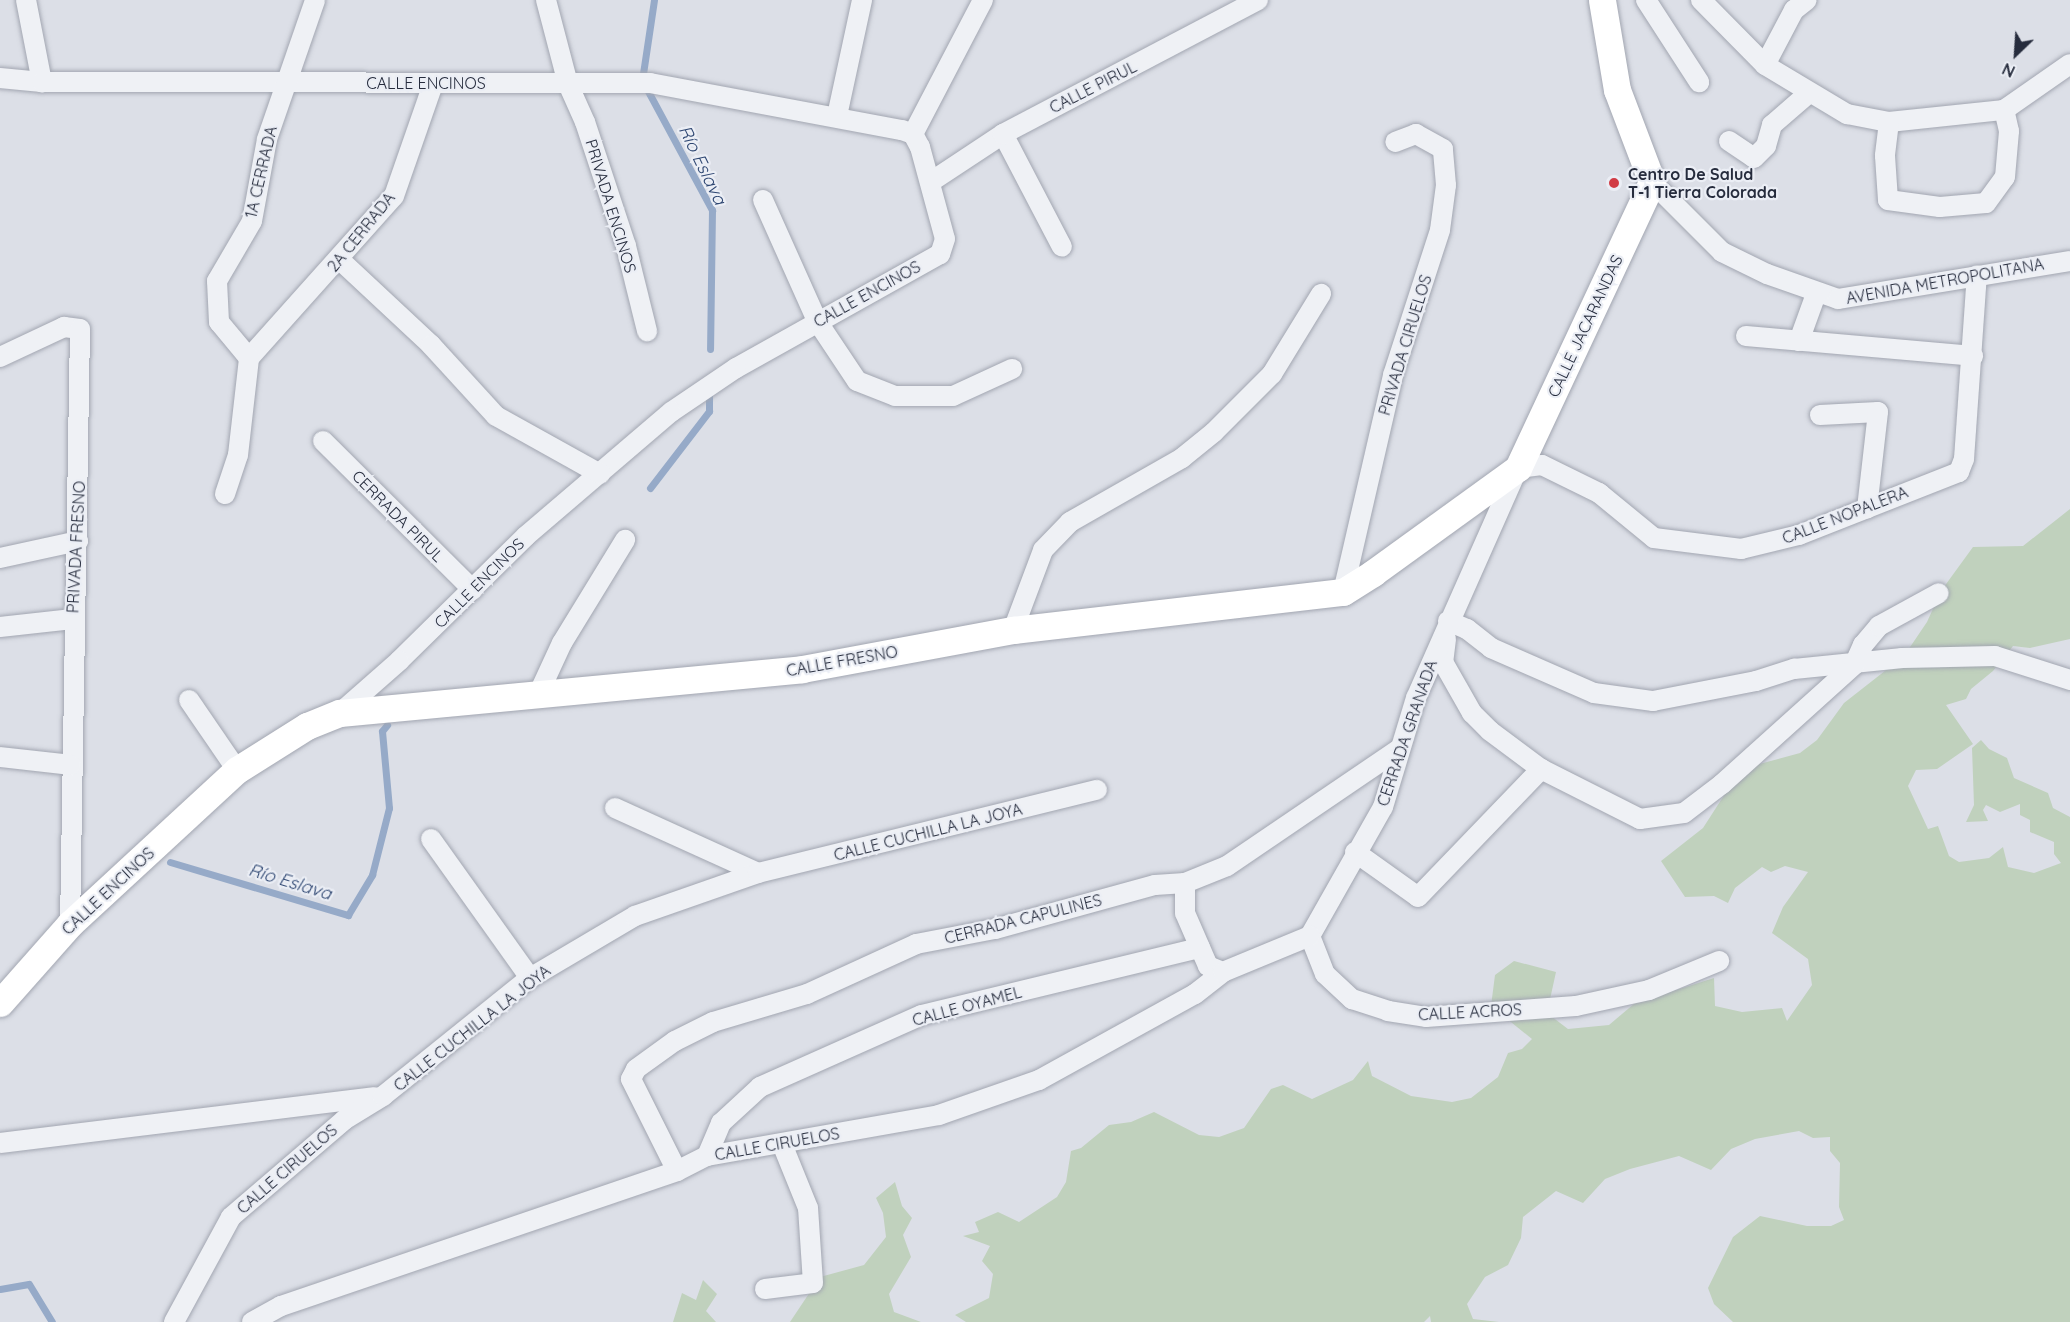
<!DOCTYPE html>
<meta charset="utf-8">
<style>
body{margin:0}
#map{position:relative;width:2070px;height:1322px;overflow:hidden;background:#dcdfe7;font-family:Quicksand,sans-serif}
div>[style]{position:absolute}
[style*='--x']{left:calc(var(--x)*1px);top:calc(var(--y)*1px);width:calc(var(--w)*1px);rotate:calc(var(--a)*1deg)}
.green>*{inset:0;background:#c0d1bd}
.stream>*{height:7px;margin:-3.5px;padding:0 3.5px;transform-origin:3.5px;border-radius:3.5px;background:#96aac8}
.roads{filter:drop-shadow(0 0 2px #a2a6b1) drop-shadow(0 0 2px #a2a6b1)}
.street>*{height:20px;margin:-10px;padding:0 10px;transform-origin:10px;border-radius:10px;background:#eff1f5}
.secondary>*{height:27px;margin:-13.5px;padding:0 13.5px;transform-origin:13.5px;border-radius:13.5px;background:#fff}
.dots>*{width:16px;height:16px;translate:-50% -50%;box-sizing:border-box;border:3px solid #ebeef5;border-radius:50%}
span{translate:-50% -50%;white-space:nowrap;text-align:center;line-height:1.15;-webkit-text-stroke:4.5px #ebeef5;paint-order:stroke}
.street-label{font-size:16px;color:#262c3d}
.poi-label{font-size:16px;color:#262c3d;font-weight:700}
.left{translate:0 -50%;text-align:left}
.water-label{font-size:18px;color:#2f4772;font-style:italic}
.north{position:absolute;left:1986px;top:24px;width:60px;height:60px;-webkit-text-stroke:4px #ebeef5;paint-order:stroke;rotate:205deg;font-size:16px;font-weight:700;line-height:24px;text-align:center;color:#262c3d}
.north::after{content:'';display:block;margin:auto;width:21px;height:27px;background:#262c3d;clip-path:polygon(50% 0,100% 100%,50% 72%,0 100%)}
</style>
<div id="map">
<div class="green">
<i style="clip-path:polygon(2070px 509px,2070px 639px,2030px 648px,2013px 646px,1993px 671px,1971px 689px,1966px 699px,1946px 705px,1973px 744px,1937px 769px,1916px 770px,1908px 786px,1928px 829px,1938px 826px,1949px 856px,1959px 862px,1989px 858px,2003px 847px,2008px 867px,2034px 873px,2061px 863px,2054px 854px,2054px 842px,2030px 832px,2030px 820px,2020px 815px,2020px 804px,2000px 812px,1986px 805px,1983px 810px,1988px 821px,1966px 822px,1974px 805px,1972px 748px,1981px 740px,1989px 749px,2007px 758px,2014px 778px,2048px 793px,2053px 808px,2070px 817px,2070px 1322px,1733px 1322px,1714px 1304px,1708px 1288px,1733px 1237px,1760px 1216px,1807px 1226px,1831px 1226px,1844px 1220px,1839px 1207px,1840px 1163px,1830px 1151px,1830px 1137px,1813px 1138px,1799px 1131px,1755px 1139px,1731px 1149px,1711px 1170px,1679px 1156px,1630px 1169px,1605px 1179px,1583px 1203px,1556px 1191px,1523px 1217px,1521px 1238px,1508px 1265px,1485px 1277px,1467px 1304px,1473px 1319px,1499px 1322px,1431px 1322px,1430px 1316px,1424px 1322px,966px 1322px,955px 1315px,989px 1298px,993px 1274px,982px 1261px,990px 1246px,963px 1236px,979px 1232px,975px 1222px,998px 1212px,1019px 1222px,1057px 1197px,1066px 1182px,1071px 1151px,1081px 1148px,1109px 1125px,1131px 1122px,1154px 1112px,1199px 1135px,1219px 1137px,1244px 1128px,1271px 1089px,1283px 1085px,1312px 1099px,1353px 1080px,1368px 1061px,1372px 1076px,1411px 1096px,1452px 1102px,1471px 1098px,1498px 1077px,1508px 1053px,1522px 1049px,1532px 1039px,1491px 1006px,1495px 975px,1514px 961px,1556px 972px,1547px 1013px,1568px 1029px,1609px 1025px,1635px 1003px,1714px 978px,1715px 1006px,1742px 1012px,1782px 1008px,1787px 1021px,1812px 985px,1808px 959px,1772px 933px,1783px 907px,1808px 872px,1785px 866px,1771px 872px,1762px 867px,1735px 888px,1728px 903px,1714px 896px,1685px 897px,1661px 861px,1703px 828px,1741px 769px,1800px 753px,1817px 740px,1844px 703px,1904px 656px,1927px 622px,1941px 591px,1973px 547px,2023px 546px)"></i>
<i style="clip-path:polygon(895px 1182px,902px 1206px,912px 1218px,903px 1235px,911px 1257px,889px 1294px,894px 1312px,921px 1322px,790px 1322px,820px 1277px,864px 1265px,886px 1237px,883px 1213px,876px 1198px)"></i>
<i style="clip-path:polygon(703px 1280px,717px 1294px,706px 1311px,716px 1322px,673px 1322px,682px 1293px,696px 1300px)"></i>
</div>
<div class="stream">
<i style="--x:654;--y:0;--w:81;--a:98.5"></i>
<i style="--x:642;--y:80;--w:148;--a:61.7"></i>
<i style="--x:712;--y:210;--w:139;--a:90.8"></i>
<i style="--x:650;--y:488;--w:97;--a:-52.5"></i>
<i style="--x:709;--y:411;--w:17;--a:-90"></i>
<i style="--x:170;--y:862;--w:186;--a:16.6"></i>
<i style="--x:348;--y:915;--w:47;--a:-59"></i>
<i style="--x:372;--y:875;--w:69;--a:-75.8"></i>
<i style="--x:389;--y:808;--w:77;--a:-95.2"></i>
<i style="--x:382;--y:731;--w:8;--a:-50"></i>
<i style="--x:0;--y:1289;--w:29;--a:-10"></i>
<i style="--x:29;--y:1284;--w:44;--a:58.8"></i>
</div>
<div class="roads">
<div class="street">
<i style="--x:26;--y:0;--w:84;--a:79"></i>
<i style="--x:546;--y:0;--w:87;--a:75.3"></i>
<i style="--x:568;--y:84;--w:42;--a:65.9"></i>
<i style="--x:585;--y:122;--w:131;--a:71.7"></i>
<i style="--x:626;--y:246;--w:88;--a:76.1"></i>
<i style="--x:1646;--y:0;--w:98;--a:57.1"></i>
<i style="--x:1701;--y:0;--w:91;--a:45.4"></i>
<i style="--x:1765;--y:65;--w:96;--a:30.9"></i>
<i style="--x:1847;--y:114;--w:43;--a:10.8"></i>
<i style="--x:1889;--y:122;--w:116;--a:-6"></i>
<i style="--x:2004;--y:110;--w:80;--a:-34.9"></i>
<i style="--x:1765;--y:65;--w:62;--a:-62.2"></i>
<i style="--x:1794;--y:10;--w:16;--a:-38"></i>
<i style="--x:0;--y:78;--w:42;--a:5.4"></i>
<i style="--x:42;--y:82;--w:608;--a:0.09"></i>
<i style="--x:650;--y:83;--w:256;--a:10.6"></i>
<i style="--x:902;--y:130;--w:12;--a:20"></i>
<i style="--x:913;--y:134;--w:15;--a:62"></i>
<i style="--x:920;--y:147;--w:95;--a:74.8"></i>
<i style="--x:945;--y:239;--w:16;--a:108"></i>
<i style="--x:940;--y:254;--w:234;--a:150.8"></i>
<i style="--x:736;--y:368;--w:78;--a:145.9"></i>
<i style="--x:671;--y:412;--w:191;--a:139.5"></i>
<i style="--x:526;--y:536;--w:178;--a:135.5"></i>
<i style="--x:399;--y:661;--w:79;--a:138.6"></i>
<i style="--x:837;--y:116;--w:119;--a:-77.8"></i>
<i style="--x:1889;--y:122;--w:34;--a:97"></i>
<i style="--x:1885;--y:156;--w:44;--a:86.1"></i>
<i style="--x:1888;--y:200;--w:52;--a:7.7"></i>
<i style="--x:1940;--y:207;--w:46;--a:-5"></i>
<i style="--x:1986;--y:203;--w:32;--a:-54"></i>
<i style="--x:2005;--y:177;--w:46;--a:-85"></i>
<i style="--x:2009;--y:131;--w:22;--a:-103"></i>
<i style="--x:913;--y:134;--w:151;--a:-62.4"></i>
<i style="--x:1003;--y:134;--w:127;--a:62.4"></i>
<i style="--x:1729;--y:141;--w:30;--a:34"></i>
<i style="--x:1754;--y:158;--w:17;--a:-45"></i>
<i style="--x:1766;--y:146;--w:22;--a:-74"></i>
<i style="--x:1772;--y:125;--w:49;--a:-40.9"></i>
<i style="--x:932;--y:181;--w:85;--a:-33.5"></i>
<i style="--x:1003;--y:134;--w:288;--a:-27.7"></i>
<i style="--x:1652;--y:182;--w:99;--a:45"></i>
<i style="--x:1722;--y:252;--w:50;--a:26.1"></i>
<i style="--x:1767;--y:274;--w:75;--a:19.4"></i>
<i style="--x:1838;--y:299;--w:235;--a:-9.3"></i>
<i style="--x:763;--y:200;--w:133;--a:65.9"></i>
<i style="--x:817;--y:321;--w:72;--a:56.3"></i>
<i style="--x:857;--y:381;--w:41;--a:21.5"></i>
<i style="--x:895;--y:396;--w:58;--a:0"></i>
<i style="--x:953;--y:396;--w:65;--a:-24.6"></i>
<i style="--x:340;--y:260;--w:125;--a:43"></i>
<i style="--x:431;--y:345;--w:96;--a:47.5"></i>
<i style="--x:496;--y:416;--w:119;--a:29.1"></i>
<i style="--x:1746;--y:336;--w:228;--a:5"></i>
<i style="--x:1799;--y:341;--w:50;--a:-70.1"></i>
<i style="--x:0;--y:357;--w:71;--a:-25.1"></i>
<i style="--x:64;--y:327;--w:16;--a:7"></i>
<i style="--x:80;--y:329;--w:595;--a:90.96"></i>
<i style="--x:249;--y:358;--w:217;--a:-48.2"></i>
<i style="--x:394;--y:196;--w:119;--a:-70.8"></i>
<i style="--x:1820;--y:415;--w:58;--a:-3"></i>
<i style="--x:1878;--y:412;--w:97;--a:96.5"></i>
<i style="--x:323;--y:441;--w:211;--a:44.8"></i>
<i style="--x:225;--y:494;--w:41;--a:-71.6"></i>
<i style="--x:238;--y:455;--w:98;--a:-83.5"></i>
<i style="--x:249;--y:358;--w:47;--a:-129.8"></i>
<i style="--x:219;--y:322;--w:41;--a:-92.8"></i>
<i style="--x:217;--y:281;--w:69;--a:-59.7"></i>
<i style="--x:252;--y:221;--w:83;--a:-79.6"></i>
<i style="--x:267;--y:139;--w:147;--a:-70.9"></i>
<i style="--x:0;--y:558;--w:80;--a:-12.3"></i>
<i style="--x:1343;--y:592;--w:223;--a:-77"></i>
<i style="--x:1393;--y:375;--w:152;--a:-72"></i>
<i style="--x:1440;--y:230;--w:45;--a:-82.4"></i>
<i style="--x:1446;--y:185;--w:36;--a:-95"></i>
<i style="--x:1443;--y:149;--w:31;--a:-151"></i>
<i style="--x:1416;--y:134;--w:22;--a:159"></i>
<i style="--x:1448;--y:621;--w:21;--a:23"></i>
<i style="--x:1467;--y:629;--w:31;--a:38"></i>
<i style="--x:1491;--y:648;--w:112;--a:23.6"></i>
<i style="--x:1594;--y:693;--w:60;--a:7.7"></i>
<i style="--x:1653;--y:701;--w:105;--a:-11"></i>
<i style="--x:1756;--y:681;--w:40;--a:-18"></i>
<i style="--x:1794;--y:669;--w:109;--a:-5.8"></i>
<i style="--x:1902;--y:658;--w:93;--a:-1.2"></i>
<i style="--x:1995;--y:656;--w:79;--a:17.7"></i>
<i style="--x:0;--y:627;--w:73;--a:-6.3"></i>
<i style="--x:1013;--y:630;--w:85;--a:-69.4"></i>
<i style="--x:1043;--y:550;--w:39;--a:-46"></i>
<i style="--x:1070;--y:522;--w:129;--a:-29.7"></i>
<i style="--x:1182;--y:458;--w:41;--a:-39.1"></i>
<i style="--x:1214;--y:432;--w:82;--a:-45"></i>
<i style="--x:1272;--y:374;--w:94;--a:-58.5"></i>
<i style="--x:1446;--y:639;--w:23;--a:97"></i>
<i style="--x:1443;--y:662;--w:59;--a:60.4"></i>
<i style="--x:1472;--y:713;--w:25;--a:45"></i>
<i style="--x:1490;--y:731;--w:64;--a:36.7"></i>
<i style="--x:1541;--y:769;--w:111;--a:26.8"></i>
<i style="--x:1640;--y:819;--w:44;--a:-7.8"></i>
<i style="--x:1684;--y:813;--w:48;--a:-37.3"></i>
<i style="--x:1722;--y:784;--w:178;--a:-42"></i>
<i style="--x:1854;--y:665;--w:22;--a:-66"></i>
<i style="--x:1863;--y:645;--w:25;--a:-50"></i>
<i style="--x:1879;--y:626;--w:68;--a:-28.8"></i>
<i style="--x:537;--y:697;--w:60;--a:-65.2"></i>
<i style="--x:562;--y:643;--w:121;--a:-58.5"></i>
<i style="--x:189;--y:700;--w:85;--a:55.6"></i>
<i style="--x:0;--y:757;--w:71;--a:6.4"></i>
<i style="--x:615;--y:808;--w:157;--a:24.4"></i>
<i style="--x:431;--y:839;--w:171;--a:54.5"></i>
<i style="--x:1355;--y:852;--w:77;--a:35.5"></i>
<i style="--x:1418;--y:897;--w:178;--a:-46.1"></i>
<i style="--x:1185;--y:883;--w:30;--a:90"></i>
<i style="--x:1185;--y:913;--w:58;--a:66.5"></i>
<i style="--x:1208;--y:966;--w:16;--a:22"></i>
<i style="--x:1310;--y:936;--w:148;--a:-60.5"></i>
<i style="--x:1383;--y:807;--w:114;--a:-73.2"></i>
<i style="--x:1416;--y:698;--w:252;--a:-66.1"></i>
<i style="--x:1518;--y:468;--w:24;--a:-7"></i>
<i style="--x:1542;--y:465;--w:64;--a:26.2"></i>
<i style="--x:1599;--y:493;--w:71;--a:39.3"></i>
<i style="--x:1654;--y:538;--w:88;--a:7.2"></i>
<i style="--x:1741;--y:549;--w:60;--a:-13.6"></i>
<i style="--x:1799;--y:535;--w:172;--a:-21.5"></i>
<i style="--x:1959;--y:472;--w:14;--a:-69"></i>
<i style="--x:1964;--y:459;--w:184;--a:-86"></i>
<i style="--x:1310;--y:936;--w:41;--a:68.5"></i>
<i style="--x:1325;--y:974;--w:37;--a:43"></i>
<i style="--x:1352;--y:999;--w:38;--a:18"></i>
<i style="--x:1388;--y:1011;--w:38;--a:9"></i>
<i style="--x:1426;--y:1017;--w:150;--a:-4.2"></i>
<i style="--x:1576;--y:1006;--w:75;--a:-12.4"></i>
<i style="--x:1649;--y:990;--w:76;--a:-22.5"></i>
<i style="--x:0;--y:1143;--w:377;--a:-7"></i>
<i style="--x:707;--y:1156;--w:36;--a:-67"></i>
<i style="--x:721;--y:1123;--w:53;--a:-42.7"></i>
<i style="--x:760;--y:1087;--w:177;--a:-24"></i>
<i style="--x:922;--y:1015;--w:286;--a:-13.6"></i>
<i style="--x:677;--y:1171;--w:103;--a:-116.6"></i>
<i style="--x:631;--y:1079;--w:11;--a:-63"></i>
<i style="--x:636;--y:1069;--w:48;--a:-35.7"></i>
<i style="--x:675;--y:1041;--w:42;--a:-26.6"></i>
<i style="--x:713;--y:1022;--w:98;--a:-16.6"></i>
<i style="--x:807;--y:994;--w:120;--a:-24.6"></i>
<i style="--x:916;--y:944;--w:80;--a:-10.8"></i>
<i style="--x:995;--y:929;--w:166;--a:-15.4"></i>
<i style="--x:1155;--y:885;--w:30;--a:-4"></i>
<i style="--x:1185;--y:883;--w:45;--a:-22"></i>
<i style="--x:1227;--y:866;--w:207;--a:-34.2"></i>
<i style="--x:765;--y:1289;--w:48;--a:-7.1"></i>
<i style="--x:813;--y:1283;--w:75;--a:-93.8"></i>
<i style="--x:808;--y:1208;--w:69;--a:-112.1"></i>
<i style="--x:174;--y:1322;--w:119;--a:-61.5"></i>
<i style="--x:231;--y:1217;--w:149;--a:-40.6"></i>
<i style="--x:344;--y:1120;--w:46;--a:-31.6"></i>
<i style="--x:383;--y:1096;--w:189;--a:-38.8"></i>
<i style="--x:530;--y:978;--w:122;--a:-30.6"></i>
<i style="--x:635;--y:916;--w:130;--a:-19.3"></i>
<i style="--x:758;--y:873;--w:349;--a:-13.8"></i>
<i style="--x:252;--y:1322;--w:33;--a:-29"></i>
<i style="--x:281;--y:1306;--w:418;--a:-18.8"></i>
<i style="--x:677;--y:1171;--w:34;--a:-27"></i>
<i style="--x:707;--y:1156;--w:236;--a:-10"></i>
<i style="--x:939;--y:1115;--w:106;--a:-19.3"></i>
<i style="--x:1039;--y:1080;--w:178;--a:-28.9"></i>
<i style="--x:1195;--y:994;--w:36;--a:-38"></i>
<i style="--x:1223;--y:972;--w:94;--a:-22.5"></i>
</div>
<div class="secondary">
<i style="--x:0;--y:1003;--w:106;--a:-48.5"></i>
<i style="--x:70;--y:924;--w:227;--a:-42.7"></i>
<i style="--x:237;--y:770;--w:83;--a:-32.2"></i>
<i style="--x:307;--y:726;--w:35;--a:-22"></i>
<i style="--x:340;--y:713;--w:464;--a:-5.4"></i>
<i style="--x:802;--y:669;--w:215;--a:-10.5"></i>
<i style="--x:1013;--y:630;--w:332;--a:-6.6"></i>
<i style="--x:1343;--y:592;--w:36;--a:-32"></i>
<i style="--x:1373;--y:573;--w:179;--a:-35.9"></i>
<i style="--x:1518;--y:468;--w:316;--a:-64.9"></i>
<i style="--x:1652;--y:182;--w:98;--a:-110.8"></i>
<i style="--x:1617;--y:90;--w:91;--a:-99.5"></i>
</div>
</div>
<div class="dots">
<i style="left:1614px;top:183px;background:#d13c45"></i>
</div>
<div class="street-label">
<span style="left:426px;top:83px">CALLE ENCINOS</span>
<span style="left:1093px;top:87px;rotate:-27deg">CALLE PIRUL</span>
<span style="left:261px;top:172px;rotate:-77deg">1A CERRADA</span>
<span style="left:611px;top:206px;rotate:73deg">PRIVADA ENCINOS</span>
<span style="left:361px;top:232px;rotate:-51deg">2A CERRADA</span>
<span style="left:1945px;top:281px;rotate:-10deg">AVENIDA METROPOLITANA</span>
<span style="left:867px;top:294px;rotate:-29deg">CALLE ENCINOS</span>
<span style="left:1585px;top:326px;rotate:-65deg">CALLE JACARANDAS</span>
<span style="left:1405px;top:345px;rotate:-73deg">PRIVADA CIRUELOS</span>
<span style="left:1845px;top:515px;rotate:-21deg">CALLE NOPALERA</span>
<span style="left:398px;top:516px;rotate:45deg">CERRADA PIRUL</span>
<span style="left:76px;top:547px;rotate:-87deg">PRIVADA FRESNO</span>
<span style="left:479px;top:583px;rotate:-45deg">CALLE ENCINOS</span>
<span style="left:842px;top:661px;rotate:-10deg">CALLE FRESNO</span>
<span style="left:1407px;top:733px;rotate:-71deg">CERRADA GRANADA</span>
<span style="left:928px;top:832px;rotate:-14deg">CALLE CUCHILLA LA JOYA</span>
<span style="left:108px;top:891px;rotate:-43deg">CALLE ENCINOS</span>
<span style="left:1023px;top:919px;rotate:-14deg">CERRADA CAPULINES</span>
<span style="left:967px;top:1006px;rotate:-15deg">CALLE OYAMEL</span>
<span style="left:1470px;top:1012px;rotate:-3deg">CALLE ACROS</span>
<span style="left:472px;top:1028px;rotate:-38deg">CALLE CUCHILLA LA JOYA</span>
<span style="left:777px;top:1144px;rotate:-10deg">CALLE CIRUELOS</span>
<span style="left:287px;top:1169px;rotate:-41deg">CALLE CIRUELOS</span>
</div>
<div class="poi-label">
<span class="left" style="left:1628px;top:183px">Centro De Salud<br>T-1 Tierra Colorada</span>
</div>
<div class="water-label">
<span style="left:702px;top:165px;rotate:64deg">Río Eslava</span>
<span style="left:290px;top:882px;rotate:17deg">Río Eslava</span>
</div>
<div class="north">N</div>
</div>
